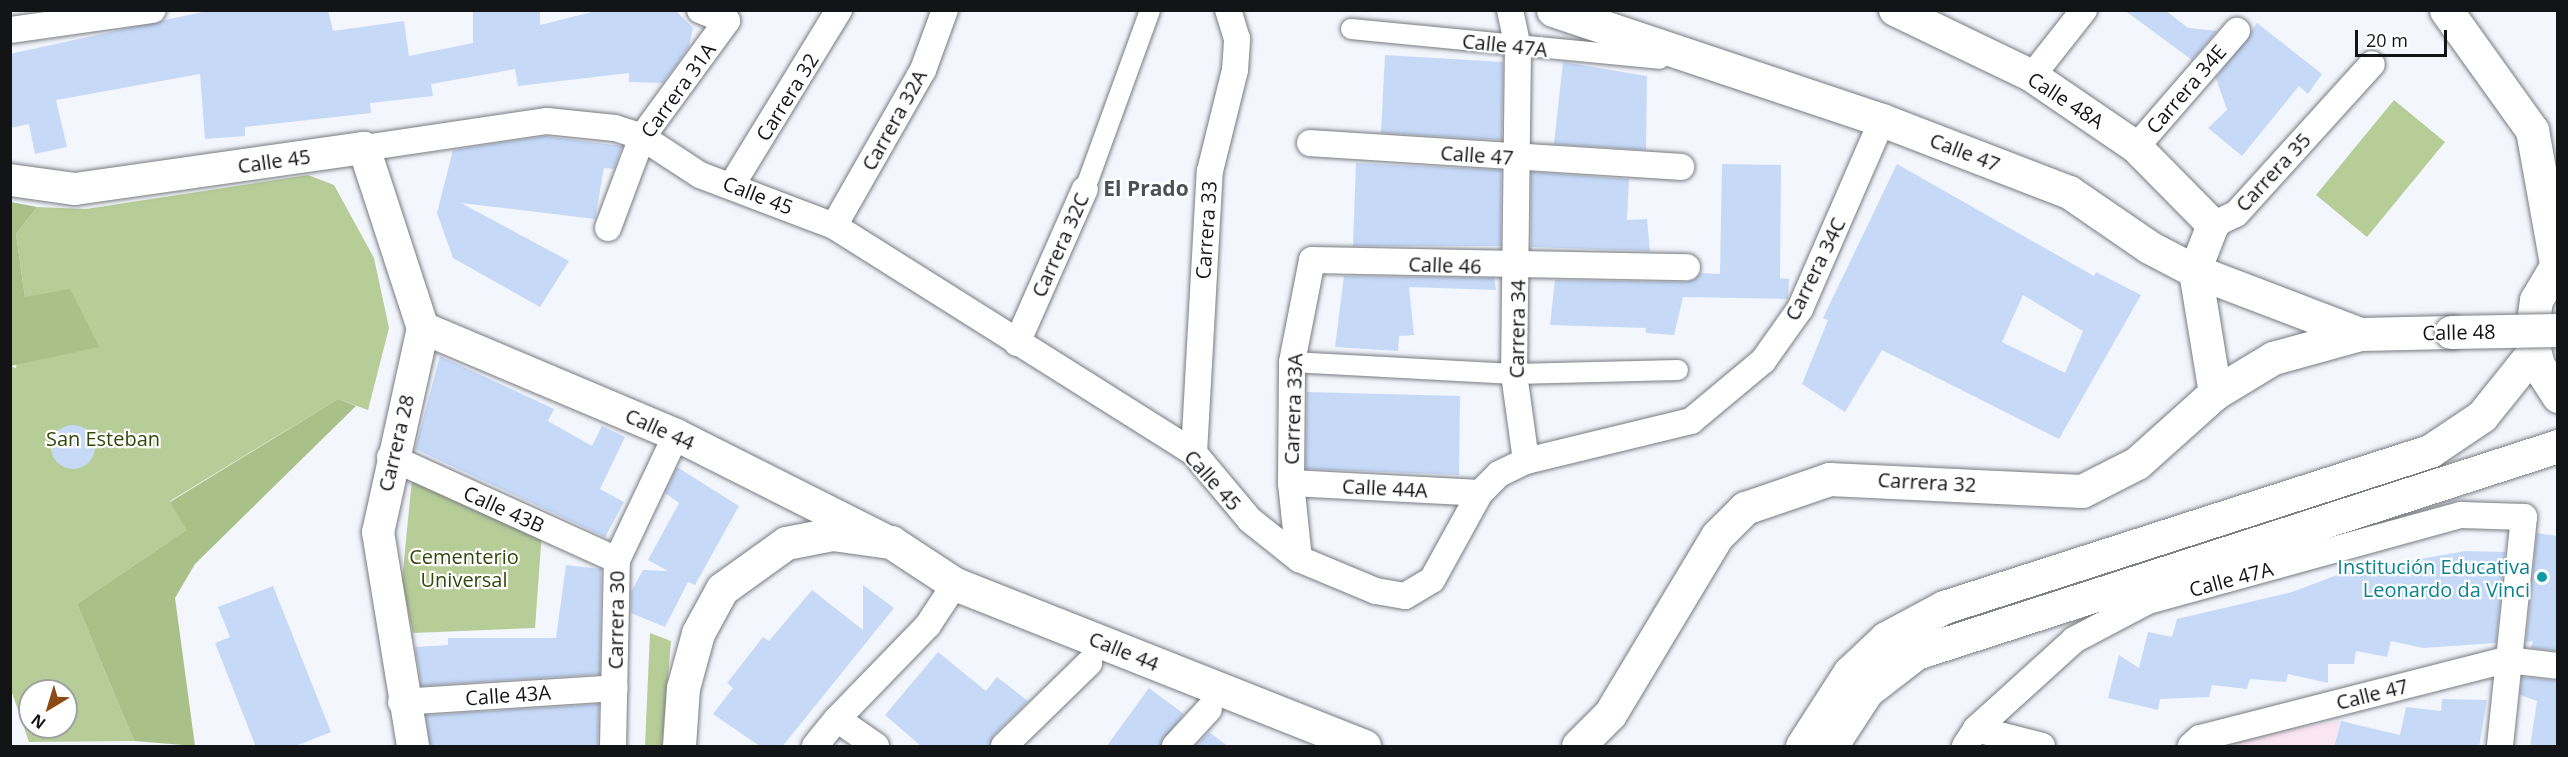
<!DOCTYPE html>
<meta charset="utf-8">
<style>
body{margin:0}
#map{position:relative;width:2568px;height:757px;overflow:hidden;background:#f3f6fc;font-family:"Open Sans",sans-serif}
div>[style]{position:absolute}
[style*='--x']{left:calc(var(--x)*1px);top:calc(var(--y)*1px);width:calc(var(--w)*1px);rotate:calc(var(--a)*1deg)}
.education>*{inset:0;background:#fae5f3}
.green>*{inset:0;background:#b6cd97}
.forest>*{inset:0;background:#a9c089}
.building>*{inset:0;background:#c6daf8}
.round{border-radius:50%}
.roads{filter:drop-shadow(0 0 2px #787b80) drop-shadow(0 0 2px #787b80)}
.pedestrian>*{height:20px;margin:-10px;padding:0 10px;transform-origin:10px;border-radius:10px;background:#fff}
.minor>*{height:26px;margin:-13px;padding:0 13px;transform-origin:13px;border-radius:13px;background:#fff}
.tertiary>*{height:32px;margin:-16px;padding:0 16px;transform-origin:16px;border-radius:16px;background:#fff}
.secondary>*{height:33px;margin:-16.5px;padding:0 16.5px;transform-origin:16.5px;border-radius:16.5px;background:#fff}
.bridges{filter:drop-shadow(0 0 2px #787b80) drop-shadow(0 0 2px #787b80)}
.secondary-bridge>*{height:33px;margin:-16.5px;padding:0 16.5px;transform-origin:16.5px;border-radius:16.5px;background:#fff}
.dots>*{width:16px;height:16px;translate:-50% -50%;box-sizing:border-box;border:3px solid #fff;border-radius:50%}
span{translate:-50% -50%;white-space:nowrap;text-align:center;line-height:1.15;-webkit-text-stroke:4.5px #fff;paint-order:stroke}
.street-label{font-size:20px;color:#131416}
.park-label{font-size:20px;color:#34470a}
.culture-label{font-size:20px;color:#0d838f}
.right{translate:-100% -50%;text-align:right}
.neighbourhood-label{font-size:21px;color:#4d5054;font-weight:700}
.frame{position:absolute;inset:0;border:12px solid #131416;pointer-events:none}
.north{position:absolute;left:18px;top:679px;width:60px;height:60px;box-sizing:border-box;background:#fff;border:2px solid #a1a1a2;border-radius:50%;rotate:218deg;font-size:16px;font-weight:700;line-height:24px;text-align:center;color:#131416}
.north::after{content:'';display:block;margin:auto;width:21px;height:27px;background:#8c4b15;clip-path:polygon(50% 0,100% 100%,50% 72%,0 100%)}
.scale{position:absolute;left:2355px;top:30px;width:92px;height:27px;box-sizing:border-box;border:3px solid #131416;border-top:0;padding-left:8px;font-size:18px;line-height:21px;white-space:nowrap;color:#131416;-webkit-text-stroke:4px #fff;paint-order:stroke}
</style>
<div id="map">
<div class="education">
<i style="clip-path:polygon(2340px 721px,2334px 746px,2220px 746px,2222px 739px)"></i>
</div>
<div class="green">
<i style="clip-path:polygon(2394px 100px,2445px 142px,2367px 237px,2316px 195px)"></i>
<i style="clip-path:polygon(evenodd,308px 175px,334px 185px,374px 258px,389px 328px,368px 410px,338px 399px,170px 501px,186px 530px,77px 604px,134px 741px,29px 742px,11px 690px,10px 366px,16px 368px,25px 297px,16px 234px,37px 207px,86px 209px,308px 175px,30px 691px,66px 691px,66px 727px,30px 727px,30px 691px)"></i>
<i style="clip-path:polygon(412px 479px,542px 531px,535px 628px,413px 633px,402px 581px)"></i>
<i style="clip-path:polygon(650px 633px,671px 641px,662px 746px,645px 746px)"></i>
</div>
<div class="forest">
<i style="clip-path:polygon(11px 202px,37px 207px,16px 234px,25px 297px,70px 289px,99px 347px,11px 366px)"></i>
<i style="clip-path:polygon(338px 399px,356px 406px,195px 564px,175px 598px,195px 746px,134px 741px,77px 604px,186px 530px,170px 502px)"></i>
</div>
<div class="building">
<i style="clip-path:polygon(211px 10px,328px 10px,333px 31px,404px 21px,409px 56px,473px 43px,473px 10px,540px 10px,540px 25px,600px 10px,675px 10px,693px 28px,689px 47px,663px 83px,629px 82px,629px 73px,518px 86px,515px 69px,431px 84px,433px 96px,370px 103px,371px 113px,245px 127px,245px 136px,205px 139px,200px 74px,56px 100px,67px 147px,35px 154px,29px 124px,10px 128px,10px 54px)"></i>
<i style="clip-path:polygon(2124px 10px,2165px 10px,2188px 28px,2217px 31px,2192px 60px)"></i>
<i style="clip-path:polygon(2257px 23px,2322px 74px,2308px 94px,2299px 86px,2242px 156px,2208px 128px,2227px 110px,2216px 78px)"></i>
<i style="clip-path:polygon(1385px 55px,1503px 62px,1502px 140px,1381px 133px)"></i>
<i style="clip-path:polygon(1563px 62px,1647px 76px,1646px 150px,1554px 144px)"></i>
<i style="clip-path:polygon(545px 136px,622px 146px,614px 169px,604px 168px,595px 219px,461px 203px,569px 261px,540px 307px,453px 258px,437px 213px,453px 150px)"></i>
<i style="clip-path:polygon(1356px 163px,1501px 170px,1501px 246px,1353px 246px)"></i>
<i style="clip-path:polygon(1722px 164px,1781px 165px,1780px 278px,1789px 279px,1788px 299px,1683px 297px,1674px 335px,1646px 333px,1646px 328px,1550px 325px,1555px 280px,1687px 282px,1701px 273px,1720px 274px)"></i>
<i style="clip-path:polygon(evenodd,1897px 164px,2094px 276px,2096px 272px,2141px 295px,2059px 439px,1882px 350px,1845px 412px,1802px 384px,1828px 320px,1823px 318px,1897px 164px,2023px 295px,2083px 331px,2065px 373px,2002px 342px,2023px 295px)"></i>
<i style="clip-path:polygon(1531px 172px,1629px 179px,1627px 220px,1647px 219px,1650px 251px,1531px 247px)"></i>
<i style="clip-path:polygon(1344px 276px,1494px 278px,1496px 290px,1409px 287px,1414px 335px,1399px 336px,1398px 351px,1335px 347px)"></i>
<i style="clip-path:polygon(440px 356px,554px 409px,548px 421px,592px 446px,602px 426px,625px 437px,600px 489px,624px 502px,605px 537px,415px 449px)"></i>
<i style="clip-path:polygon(1307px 392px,1460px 396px,1459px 475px,1306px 469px)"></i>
<i class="round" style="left:51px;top:425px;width:44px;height:44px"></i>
<i style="clip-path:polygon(677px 467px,739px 506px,695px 585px,688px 582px,665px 627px,631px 613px,631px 592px,643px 570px,668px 571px,648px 560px,679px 503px,665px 493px)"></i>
<i style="clip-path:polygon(2537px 533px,2558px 536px,2558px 651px,2531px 648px,2533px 641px,2526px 642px)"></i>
<i style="clip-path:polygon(2466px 551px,2505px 552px,2496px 643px,2423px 648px,2391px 641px,2387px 657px,2356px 651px,2354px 664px,2328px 664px,2328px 683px,2288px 674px,2286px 682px,2250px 679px,2247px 689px,2212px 685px,2209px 697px,2160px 699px,2158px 710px,2108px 698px,2119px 655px,2139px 668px,2148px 632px,2172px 637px,2177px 619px,2292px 592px,2345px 572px)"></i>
<i style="clip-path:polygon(566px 565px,601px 569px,600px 674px,421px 686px,415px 647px,448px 645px,448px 638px,556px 638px)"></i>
<i style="clip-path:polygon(863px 585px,894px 608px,782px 747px,761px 747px,713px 714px,733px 688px,727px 683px,763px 637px,769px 641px,812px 590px,863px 630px)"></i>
<i style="clip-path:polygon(273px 586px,331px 732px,293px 747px,256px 747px,215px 643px,230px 637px,218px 607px)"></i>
<i style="clip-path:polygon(938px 652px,986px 691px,997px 677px,1028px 701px,994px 735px,989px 747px,922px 747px,885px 715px)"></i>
<i style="clip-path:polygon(2522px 677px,2558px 681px,2558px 747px,2530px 747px,2537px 701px,2520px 695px)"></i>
<i style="clip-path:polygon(1149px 688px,1184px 714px,1160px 747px,1106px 747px)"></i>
<i style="clip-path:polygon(2442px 699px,2487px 700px,2479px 747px,2334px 747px,2341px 721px,2400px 735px,2406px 707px,2441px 711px)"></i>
<i style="clip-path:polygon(599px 704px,598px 747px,430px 747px,426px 715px)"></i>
<i style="clip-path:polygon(1209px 732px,1229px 747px,1195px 747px)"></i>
</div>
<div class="roads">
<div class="pedestrian">
<i style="--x:1351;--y:29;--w:310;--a:5.5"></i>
<i style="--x:1085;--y:189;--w:190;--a:-70"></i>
<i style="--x:1292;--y:362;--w:222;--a:3.1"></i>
<i style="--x:1514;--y:374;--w:164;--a:-1.4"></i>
</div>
<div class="minor">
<i style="--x:1510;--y:10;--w:38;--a:78"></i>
<i style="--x:1518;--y:47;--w:327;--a:90.7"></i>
<i style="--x:1514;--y:374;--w:88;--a:82.1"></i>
<i style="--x:10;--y:30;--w:144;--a:-8"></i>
<i style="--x:2032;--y:76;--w:84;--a:-51.8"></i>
<i style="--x:1310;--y:143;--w:372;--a:3.7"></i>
<i style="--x:2136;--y:147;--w:154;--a:-49"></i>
<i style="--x:364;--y:148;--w:185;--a:-8.4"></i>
<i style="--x:547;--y:121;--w:68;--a:5.9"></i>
<i style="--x:615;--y:128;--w:28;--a:18"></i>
<i style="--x:642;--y:137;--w:69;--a:33.2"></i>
<i style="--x:700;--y:175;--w:143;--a:20.8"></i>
<i style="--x:834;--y:226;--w:426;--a:32.2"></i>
<i style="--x:1194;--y:453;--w:87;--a:50.1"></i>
<i style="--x:1250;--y:520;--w:63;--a:38.5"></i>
<i style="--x:1299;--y:559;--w:83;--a:22.6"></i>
<i style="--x:1376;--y:591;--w:29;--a:10"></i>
<i style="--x:1405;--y:596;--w:31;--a:-31"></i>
<i style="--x:1432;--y:580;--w:99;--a:-61.1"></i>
<i style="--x:1480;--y:493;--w:27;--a:-45"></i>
<i style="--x:1499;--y:474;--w:30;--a:-26"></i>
<i style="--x:1526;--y:461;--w:170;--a:-13.6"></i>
<i style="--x:1691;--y:421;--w:94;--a:-39.8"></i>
<i style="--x:1763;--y:361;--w:64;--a:-54.6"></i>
<i style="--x:1800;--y:309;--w:206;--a:-66.5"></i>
<i style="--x:733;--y:183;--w:203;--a:-58.5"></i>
<i style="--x:2213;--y:225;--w:25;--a:-26"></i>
<i style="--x:2236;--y:214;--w:202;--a:-47.8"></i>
<i style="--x:834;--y:226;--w:180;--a:-60.3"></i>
<i style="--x:923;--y:70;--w:64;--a:-69.9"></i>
<i style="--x:608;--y:228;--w:97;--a:-69.5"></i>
<i style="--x:642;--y:137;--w:144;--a:-53.8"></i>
<i style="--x:727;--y:21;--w:29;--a:-158"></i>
<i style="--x:1017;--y:343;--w:168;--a:-66.2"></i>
<i style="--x:1194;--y:453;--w:282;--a:-86.8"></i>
<i style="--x:1210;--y:171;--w:104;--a:-76.1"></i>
<i style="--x:1235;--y:70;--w:31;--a:-86"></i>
<i style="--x:1237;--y:39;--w:30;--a:-107"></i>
<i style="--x:390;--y:457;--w:249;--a:24.4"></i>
<i style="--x:1291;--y:483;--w:189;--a:3"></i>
<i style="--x:1299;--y:559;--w:76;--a:-96"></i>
<i style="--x:1291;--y:483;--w:121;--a:-89.5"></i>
<i style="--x:1292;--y:362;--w:104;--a:-78.9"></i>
<i style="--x:1312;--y:260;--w:375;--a:1.1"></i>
<i style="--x:401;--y:702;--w:214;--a:-3.7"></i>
<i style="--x:1976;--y:729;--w:68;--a:14.4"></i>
<i style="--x:613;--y:746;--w:186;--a:-88.8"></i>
<i style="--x:617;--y:560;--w:138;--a:-64.7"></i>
<i style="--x:815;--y:746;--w:35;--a:-51"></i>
<i style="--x:876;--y:746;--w:47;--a:-145.3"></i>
<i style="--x:837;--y:719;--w:131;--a:-45.9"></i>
<i style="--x:928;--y:625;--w:49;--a:-56.6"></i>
<i style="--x:1004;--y:746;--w:119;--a:-44.3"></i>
<i style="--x:1175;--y:746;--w:50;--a:-47.4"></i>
<i style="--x:1965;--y:746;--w:20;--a:-57"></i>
<i style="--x:1976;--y:729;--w:132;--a:-42.2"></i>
<i style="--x:2074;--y:640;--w:84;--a:-27.8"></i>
<i style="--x:2148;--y:601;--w:325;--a:-15.4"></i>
<i style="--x:2461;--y:515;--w:63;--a:1.8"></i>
<i style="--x:2524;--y:517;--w:230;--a:96"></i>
<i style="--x:2191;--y:746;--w:12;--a:-42"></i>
<i style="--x:2200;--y:738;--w:317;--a:-14.3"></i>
<i style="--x:2507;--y:660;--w:51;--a:6.7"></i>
</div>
<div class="tertiary">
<i style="--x:1895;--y:10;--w:152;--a:25.7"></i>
<i style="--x:2032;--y:76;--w:126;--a:34.3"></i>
<i style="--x:2136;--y:147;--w:110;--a:45.4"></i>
<i style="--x:2213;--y:225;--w:49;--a:111.4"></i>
<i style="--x:10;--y:180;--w:66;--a:7.9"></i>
<i style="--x:75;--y:189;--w:292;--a:-8.1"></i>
<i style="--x:364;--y:148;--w:189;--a:71.9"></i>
<i style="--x:423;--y:328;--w:209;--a:102.4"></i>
<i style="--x:378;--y:532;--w:217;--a:80.7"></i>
<i style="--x:423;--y:328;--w:275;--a:22.9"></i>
<i style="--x:676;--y:435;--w:232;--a:26.7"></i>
</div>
<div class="secondary">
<i style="--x:1553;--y:10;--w:347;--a:18.5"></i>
<i style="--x:1882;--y:120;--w:200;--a:21.1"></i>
<i style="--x:2069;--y:192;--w:97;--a:34.5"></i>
<i style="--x:2149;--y:247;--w:52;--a:27.6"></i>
<i style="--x:2195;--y:271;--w:177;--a:20.9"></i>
<i style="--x:2446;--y:10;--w:148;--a:54.4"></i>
<i style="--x:2532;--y:130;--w:136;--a:79.8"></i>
<i style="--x:2558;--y:263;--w:43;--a:120.7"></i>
<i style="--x:2536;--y:300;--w:37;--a:98"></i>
<i style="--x:2531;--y:337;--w:29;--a:76"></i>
<i style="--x:2538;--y:365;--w:37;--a:57"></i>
<i style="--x:2195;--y:271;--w:124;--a:80.7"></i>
<i style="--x:679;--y:746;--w:58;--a:-86.1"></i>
<i style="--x:683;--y:688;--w:57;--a:-74.7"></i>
<i style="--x:698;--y:633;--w:50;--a:-61.4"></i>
<i style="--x:722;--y:589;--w:79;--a:-35.7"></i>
<i style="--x:786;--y:543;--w:47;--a:-11.1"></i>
<i style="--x:832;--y:534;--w:60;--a:7.7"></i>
<i style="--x:891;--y:542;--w:77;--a:33.3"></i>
<i style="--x:955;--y:584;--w:440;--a:21.6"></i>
<i style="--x:1578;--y:746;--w:45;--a:-45"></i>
<i style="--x:1610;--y:714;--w:208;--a:-59"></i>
<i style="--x:1717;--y:536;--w:40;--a:-45"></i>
<i style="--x:1745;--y:508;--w:89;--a:-19"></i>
<i style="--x:1829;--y:479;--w:253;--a:2.7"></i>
<i style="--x:2082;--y:491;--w:62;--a:-27"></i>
<i style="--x:2137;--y:463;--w:105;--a:-41.9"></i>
<i style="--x:2215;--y:393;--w:68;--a:-31.1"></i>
<i style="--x:2273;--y:358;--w:90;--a:-15.4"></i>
<i style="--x:2360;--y:334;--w:91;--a:-1.3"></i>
<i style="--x:1802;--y:746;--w:87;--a:-57.2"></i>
<i style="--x:1849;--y:673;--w:51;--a:-43.4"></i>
<i style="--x:1886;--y:638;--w:66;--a:-28.1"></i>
<i style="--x:1944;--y:607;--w:510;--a:-17.8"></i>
<i style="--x:2430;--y:451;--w:63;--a:-33.9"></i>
<i style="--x:2482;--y:416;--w:83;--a:-51.3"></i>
<i style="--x:1831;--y:746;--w:66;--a:-56.8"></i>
<i style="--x:1867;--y:691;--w:62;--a:-37.8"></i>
<i style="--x:1916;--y:653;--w:675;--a:-17.87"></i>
</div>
</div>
<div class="bridges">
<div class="secondary-bridge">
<i style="--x:2451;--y:332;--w:107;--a:-1.1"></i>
</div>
</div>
<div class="dots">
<i style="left:2542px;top:577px;background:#0f9aa8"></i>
</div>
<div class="street-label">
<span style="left:1505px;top:45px;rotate:6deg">Calle 47A</span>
<span style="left:2186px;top:89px;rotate:-49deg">Carrera 34E</span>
<span style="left:678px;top:90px;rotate:-54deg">Carrera 31A</span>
<span style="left:787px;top:97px;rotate:-58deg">Carrera 32</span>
<span style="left:2066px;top:100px;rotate:33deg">Calle 48A</span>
<span style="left:894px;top:120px;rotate:-61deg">Carrera 32A</span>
<span style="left:1965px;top:152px;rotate:21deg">Calle 47</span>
<span style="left:1477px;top:155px;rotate:4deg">Calle 47</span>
<span style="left:274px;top:161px;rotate:-8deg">Calle 45</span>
<span style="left:2273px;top:172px;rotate:-47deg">Carrera 35</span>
<span style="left:758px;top:195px;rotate:21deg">Calle 45</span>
<span style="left:1206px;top:230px;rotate:-86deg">Carrera 33</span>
<span style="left:1060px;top:245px;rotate:-66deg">Carrera 32C</span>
<span style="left:1445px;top:265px;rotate:2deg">Calle 46</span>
<span style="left:1815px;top:269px;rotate:-64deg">Carrera 34C</span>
<span style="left:1517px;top:329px;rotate:-89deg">Carrera 34</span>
<span style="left:2459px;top:332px;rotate:-1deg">Calle 48</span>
<span style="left:1293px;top:409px;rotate:-88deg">Carrera 33A</span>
<span style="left:660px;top:429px;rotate:24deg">Calle 44</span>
<span style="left:396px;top:443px;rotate:-77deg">Carrera 28</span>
<span style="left:1213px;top:480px;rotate:48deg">Calle 45</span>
<span style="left:1927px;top:482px;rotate:3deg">Carrera 32</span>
<span style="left:1385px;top:488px;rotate:3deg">Calle 44A</span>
<span style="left:504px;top:509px;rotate:24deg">Calle 43B</span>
<span style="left:2231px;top:579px;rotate:-15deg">Calle 47A</span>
<span style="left:616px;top:620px;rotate:-89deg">Carrera 30</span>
<span style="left:1124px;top:651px;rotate:22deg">Calle 44</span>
<span style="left:2372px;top:694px;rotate:-14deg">Calle 47</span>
<span style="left:508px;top:695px;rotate:-4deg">Calle 43A</span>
</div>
<div class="park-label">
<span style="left:103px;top:438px">San Esteban</span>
<span style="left:464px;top:568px">Cementerio<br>Universal</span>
</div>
<div class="culture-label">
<span class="right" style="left:2530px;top:578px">Institución Educativa<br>Leonardo da Vinci</span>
</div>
<div class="neighbourhood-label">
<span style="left:1146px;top:188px">El Prado</span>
</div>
<div class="frame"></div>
<div class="north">N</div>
<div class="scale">20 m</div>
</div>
